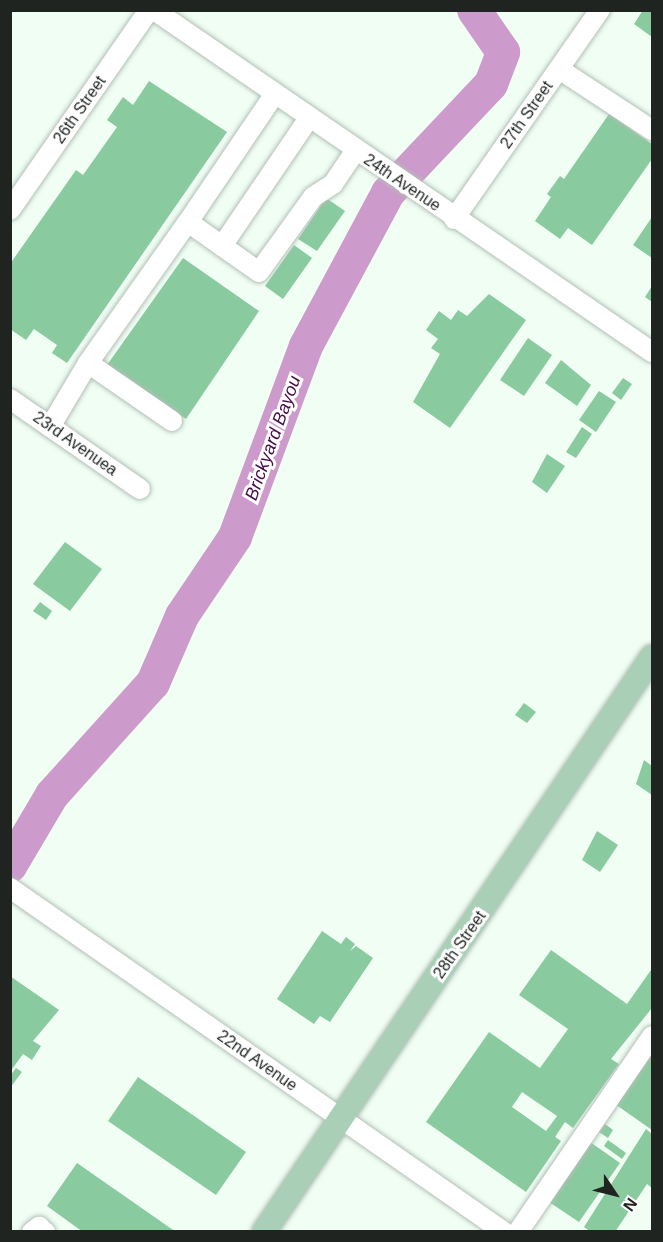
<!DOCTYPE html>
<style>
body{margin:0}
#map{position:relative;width:663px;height:1242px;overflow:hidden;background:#f0fef4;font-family:Arial,sans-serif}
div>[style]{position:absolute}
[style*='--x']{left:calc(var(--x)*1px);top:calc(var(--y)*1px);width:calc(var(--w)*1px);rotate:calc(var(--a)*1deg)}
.river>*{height:34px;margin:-17px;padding:0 17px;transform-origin:17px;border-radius:17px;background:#cd9acc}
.building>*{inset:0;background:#8aca9f}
.roads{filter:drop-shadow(0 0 2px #b2bfb6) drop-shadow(0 0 2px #b2bfb6)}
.minor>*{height:20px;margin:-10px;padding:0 10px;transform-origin:10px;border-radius:10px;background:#fff}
.major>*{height:24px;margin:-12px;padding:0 12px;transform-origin:12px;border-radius:12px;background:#a9d0b6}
span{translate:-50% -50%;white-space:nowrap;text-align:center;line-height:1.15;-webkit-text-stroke:6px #fff;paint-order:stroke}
.street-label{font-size:16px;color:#1f2421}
.water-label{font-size:18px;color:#480b4a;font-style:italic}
.frame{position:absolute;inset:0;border:12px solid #1f2421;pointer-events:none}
.north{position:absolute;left:585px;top:1164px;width:60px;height:60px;-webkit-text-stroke:4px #fff;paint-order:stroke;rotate:125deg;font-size:16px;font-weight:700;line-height:24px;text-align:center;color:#1f2421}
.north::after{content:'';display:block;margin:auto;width:21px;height:27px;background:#1f2421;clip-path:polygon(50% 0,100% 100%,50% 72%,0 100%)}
</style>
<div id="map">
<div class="river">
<i style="--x:10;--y:866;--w:82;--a:-59.4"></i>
<i style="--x:52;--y:795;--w:151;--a:-48"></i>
<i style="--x:153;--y:683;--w:73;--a:-66.6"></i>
<i style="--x:182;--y:616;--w:95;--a:-56.1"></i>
<i style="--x:235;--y:537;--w:204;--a:-69.6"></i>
<i style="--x:306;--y:346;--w:174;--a:-61.8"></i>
<i style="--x:388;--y:193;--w:150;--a:-46.6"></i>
<i style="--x:491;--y:84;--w:34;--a:-69"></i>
<i style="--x:503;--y:52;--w:51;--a:-124.6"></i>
</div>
<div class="building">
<i style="clip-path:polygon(643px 10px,652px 10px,652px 37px,634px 24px)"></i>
<i style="clip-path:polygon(149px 81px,227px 132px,67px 363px,52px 353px,57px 345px,34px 329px,26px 340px,10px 329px,10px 264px,76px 170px,83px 175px,117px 127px,107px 120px,123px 97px,133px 105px)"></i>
<i style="clip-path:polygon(609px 114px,652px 144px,652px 159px,592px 245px,568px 228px,560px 239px,535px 221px,551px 197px,547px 194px,560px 176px,564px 179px)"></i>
<i style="clip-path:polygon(326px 198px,345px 211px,317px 251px,298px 239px)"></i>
<i style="clip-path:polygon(652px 217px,652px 258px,633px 245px)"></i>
<i style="clip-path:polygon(294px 245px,312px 258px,283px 299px,265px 286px)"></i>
<i style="clip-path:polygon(183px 258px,259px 311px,186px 419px,107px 365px)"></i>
<i style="clip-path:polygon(652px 286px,652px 302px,645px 297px)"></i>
<i style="clip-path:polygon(489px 294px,526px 320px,450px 428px,413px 402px,440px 354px,431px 348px,438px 339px,426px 330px,439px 311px,451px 320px,458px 310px,467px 316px)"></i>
<i style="clip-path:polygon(528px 338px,552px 355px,524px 396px,500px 380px)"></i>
<i style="clip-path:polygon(561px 360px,591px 385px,577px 406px,545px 383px)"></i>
<i style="clip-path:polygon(623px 378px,632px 384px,621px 400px,612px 393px)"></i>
<i style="clip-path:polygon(599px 391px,616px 402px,596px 432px,579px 420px)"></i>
<i style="clip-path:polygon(582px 427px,592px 434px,576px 458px,566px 452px)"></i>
<i style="clip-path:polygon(547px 454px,565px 466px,547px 493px,532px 482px)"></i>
<i style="clip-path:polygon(65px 542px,102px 569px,70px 611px,33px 584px)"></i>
<i style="clip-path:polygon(40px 602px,52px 611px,46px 620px,33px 611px)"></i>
<i style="clip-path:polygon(524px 703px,536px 712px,527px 723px,515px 715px)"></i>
<i style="clip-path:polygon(644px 760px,652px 766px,652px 795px,636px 784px)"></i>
<i style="clip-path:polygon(597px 831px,618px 845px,600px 872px,582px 860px)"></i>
<i style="clip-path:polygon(322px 931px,341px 944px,346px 937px,355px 944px,350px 951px,356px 946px,373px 958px,330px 1022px,320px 1016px,314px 1024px,277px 999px)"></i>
<i style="clip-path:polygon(evenodd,551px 950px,627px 1004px,651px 970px,652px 1008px,611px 1059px,619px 1064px,573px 1128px,565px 1122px,555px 1137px,561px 1141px,526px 1192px,426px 1122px,489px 1032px,540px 1068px,568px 1029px,519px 995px,551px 950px,522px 1092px,557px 1116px,546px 1131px,512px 1107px,522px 1092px)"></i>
<i style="clip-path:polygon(10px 976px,59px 1010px,33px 1041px,41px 1046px,32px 1060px,23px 1054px,10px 1072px)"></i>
<i style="clip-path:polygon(652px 1050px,652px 1130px,615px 1104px)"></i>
<i style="clip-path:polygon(16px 1068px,22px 1072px,10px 1088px,10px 1076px)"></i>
<i style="clip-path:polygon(138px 1077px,246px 1152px,216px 1195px,108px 1121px)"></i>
<i style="clip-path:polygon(605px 1124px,613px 1130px,608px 1138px,599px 1132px)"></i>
<i style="clip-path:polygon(646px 1129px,652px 1134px,652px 1188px,647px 1184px,615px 1232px,591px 1232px,584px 1227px)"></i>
<i style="clip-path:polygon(608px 1140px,626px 1153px,622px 1159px,604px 1146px)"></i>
<i style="clip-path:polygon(590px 1142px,620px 1163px,579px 1222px,549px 1202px)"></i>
<i style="clip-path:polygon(77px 1163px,176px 1232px,83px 1232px,47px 1206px)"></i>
</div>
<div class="roads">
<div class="minor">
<i style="--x:154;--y:10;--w:604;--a:34.48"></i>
<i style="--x:559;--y:69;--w:111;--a:33.3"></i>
<i style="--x:274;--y:95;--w:153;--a:124.1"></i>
<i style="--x:188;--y:222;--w:42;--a:35.2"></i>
<i style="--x:222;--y:246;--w:155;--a:-55.8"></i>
<i style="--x:10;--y:210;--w:244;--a:-55.2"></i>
<i style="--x:454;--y:219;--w:255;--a:-55.1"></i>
<i style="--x:222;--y:246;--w:45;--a:35.1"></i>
<i style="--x:259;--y:272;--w:92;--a:-54.2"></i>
<i style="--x:313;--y:197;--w:24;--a:-33"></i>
<i style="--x:333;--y:184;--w:40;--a:-56"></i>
<i style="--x:10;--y:399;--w:158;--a:34.7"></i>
<i style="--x:172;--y:421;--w:102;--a:-145.4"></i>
<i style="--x:88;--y:363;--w:173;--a:-54.7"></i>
<i style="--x:50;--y:427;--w:74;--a:-59.3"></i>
<i style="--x:10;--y:888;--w:602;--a:34.85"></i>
<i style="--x:32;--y:1232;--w:9;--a:-36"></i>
<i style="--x:39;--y:1227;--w:8;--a:40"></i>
<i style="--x:518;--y:1232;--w:237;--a:-55.6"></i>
</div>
<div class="major">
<i style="--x:264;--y:1232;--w:694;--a:-55.99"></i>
</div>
</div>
<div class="street-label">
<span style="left:80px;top:110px;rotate:-55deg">26th Street</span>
<span style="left:527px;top:115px;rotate:-55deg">27th Street</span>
<span style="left:402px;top:183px;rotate:34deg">24th Avenue</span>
<span style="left:75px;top:444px;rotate:35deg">23rd Avenuea</span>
<span style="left:460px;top:945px;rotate:-55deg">28th Street</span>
<span style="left:257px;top:1061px;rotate:35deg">22nd Avenue</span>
</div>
<div class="water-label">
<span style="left:273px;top:438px;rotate:-70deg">Brickyard Bayou</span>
</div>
<div class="frame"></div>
<div class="north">N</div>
</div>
